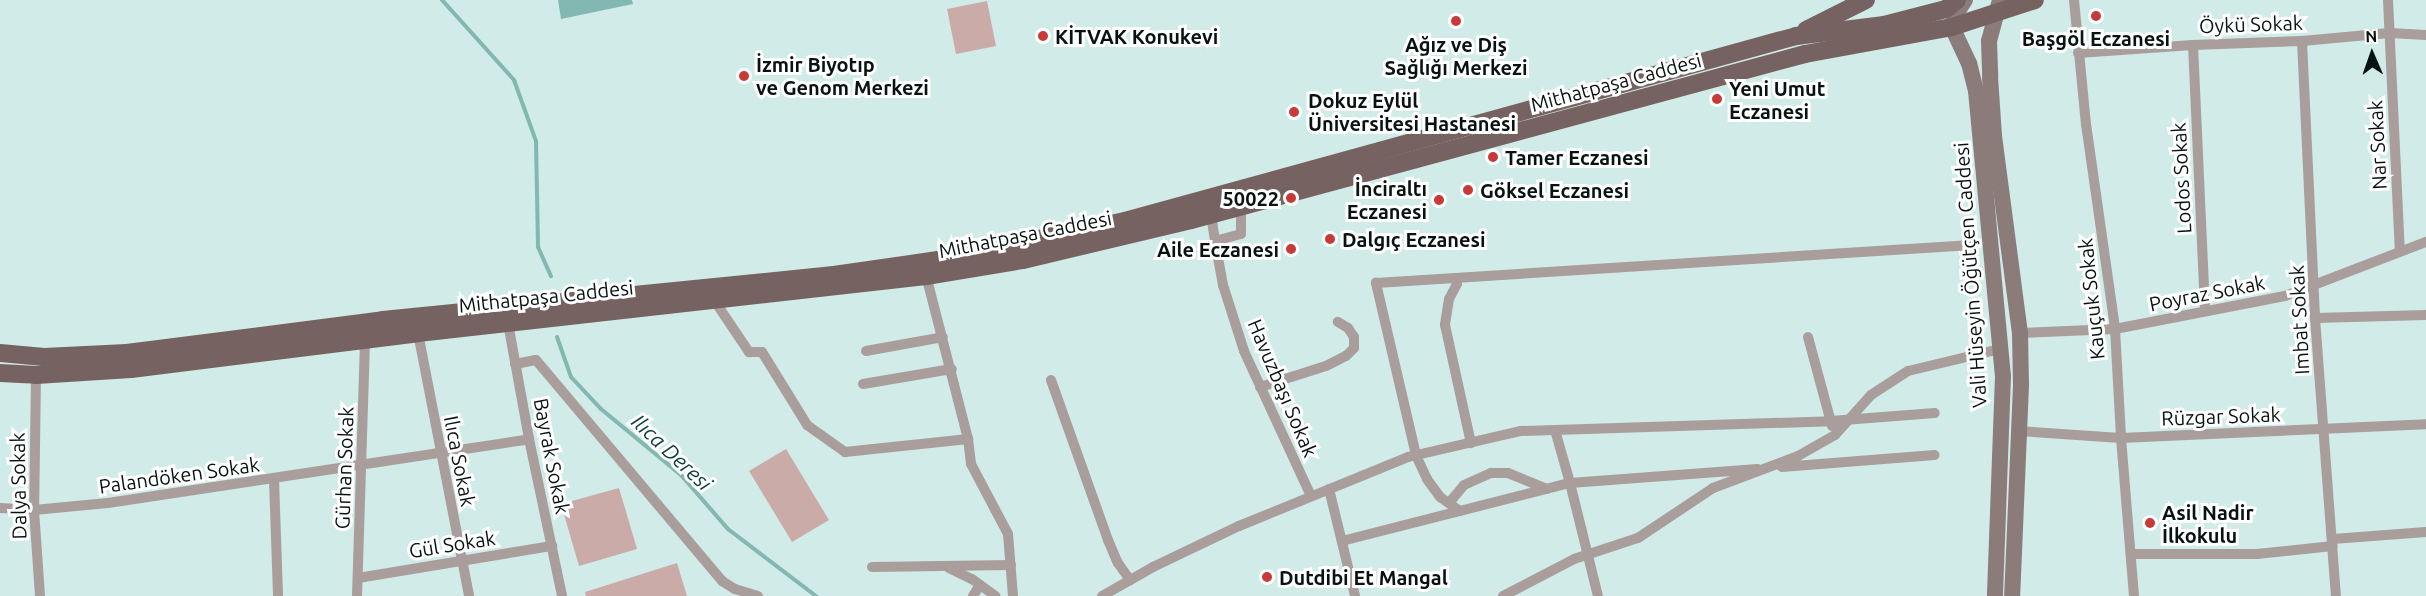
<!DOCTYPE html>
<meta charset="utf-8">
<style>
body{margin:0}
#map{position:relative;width:2426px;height:596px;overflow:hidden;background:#d0ebe8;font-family:Ubuntu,sans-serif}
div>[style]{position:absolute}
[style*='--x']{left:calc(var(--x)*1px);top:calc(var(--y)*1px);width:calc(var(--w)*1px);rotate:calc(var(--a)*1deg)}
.green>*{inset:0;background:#cbaba8}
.water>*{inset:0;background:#83b7b2}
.stream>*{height:4px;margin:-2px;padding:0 2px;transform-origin:2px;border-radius:2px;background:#83b7b2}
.minor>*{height:10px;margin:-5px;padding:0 5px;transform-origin:5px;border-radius:5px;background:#a99e9c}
.secondary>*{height:16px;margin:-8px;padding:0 8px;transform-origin:8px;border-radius:8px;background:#8b7c7a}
.primary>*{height:18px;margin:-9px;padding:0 9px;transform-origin:9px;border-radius:9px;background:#766361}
.dots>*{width:16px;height:16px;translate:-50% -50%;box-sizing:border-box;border:3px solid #fff;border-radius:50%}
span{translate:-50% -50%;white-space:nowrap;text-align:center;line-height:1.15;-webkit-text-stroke:6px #fff;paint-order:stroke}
.street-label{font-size:20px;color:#081211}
.poi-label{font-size:20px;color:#081211;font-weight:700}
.left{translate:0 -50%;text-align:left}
.right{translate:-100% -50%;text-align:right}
.water-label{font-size:21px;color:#10413e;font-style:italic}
.north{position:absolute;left:2342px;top:24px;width:60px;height:60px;-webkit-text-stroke:4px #fff;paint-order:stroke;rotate:358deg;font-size:16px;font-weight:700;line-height:24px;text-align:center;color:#081211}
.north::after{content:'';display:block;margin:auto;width:21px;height:27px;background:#081211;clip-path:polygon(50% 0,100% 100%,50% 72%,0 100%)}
</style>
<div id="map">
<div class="green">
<i style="clip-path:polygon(987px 1px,996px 46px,956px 54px,947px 9px)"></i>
<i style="clip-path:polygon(786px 449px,829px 520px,792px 542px,749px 471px)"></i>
<i style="clip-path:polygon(619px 488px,637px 549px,579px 566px,561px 504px)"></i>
<i style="clip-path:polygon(677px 563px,687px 596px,586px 596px,585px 592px)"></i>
</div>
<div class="water">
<i style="clip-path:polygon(558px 0,632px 0,633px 4px,561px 19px)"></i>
</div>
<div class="stream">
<i style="--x:442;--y:0;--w:108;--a:48"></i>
<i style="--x:514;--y:80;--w:65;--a:70.2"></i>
<i style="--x:536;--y:141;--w:106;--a:88.9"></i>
<i style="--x:538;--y:247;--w:32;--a:66"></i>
<i style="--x:557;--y:337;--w:42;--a:70.7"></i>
<i style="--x:571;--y:377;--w:44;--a:46.8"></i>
<i style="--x:601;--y:409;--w:104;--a:39.5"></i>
<i style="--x:681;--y:475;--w:72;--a:49"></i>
<i style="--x:728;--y:529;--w:111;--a:37.3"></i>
</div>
<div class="minor">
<i style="--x:2074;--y:0;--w:125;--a:84.5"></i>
<i style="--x:2086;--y:124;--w:207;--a:81.9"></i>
<i style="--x:2115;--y:329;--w:109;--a:86.8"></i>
<i style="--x:2121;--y:438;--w:159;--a:85.3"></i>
<i style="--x:2388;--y:0;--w:252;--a:87.3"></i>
<i style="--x:2302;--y:41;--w:277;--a:87.3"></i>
<i style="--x:2315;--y:318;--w:279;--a:85.7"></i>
<i style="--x:2193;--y:45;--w:265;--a:87.4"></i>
<i style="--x:2078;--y:53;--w:115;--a:-4"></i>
<i style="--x:2193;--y:45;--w:109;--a:-2.1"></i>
<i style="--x:2302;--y:41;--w:88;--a:-5.2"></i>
<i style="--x:2390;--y:33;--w:36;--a:3"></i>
<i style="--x:1241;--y:207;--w:27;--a:90"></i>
<i style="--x:1241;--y:234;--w:27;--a:165"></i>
<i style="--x:1215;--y:241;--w:45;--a:79.7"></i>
<i style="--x:1223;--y:285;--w:69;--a:72.3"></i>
<i style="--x:1244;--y:351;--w:160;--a:65.2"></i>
<i style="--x:1211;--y:215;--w:26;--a:81"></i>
<i style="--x:1455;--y:278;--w:6;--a:72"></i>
<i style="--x:1457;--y:284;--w:17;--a:118"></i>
<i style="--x:1449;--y:299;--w:26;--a:99"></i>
<i style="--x:1445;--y:325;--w:121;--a:77.6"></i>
<i style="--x:714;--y:300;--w:63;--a:56.1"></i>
<i style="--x:749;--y:352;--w:13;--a:0"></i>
<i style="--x:762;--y:352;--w:86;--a:58.3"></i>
<i style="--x:807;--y:425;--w:47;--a:35.4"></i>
<i style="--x:845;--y:452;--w:124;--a:-6"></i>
<i style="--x:968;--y:439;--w:168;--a:-104.4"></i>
<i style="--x:2315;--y:318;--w:111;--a:-1.5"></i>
<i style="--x:508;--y:323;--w:118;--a:79.7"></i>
<i style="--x:529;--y:439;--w:160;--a:78.1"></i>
<i style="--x:418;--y:333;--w:268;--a:79"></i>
<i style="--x:2020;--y:333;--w:95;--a:-2.4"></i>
<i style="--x:2115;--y:329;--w:173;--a:-11"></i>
<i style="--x:2285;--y:296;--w:151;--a:-21"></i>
<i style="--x:1808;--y:337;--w:92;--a:74.9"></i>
<i style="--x:866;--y:351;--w:78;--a:-10.3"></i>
<i style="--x:515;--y:364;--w:21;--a:-11"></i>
<i style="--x:536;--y:360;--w:289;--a:49.9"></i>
<i style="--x:722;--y:581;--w:15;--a:32"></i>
<i style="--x:735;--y:589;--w:24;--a:17"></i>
<i style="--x:36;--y:375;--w:135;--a:90.8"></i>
<i style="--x:34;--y:510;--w:86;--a:86"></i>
<i style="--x:1051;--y:380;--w:170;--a:70.4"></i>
<i style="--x:1108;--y:540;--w:25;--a:67"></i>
<i style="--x:1118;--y:563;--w:21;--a:55"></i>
<i style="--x:863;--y:384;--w:90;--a:-9.6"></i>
<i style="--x:1260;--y:387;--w:69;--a:-17.7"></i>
<i style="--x:1326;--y:366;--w:22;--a:-27"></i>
<i style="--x:1346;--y:356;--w:11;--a:-45"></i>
<i style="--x:1354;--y:348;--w:11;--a:-90"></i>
<i style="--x:1354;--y:337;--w:11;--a:-124"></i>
<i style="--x:1348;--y:328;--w:12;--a:-149"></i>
<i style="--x:1555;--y:430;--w:55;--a:74.2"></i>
<i style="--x:1570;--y:483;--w:188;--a:-4.3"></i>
<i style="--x:2018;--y:431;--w:103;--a:3.9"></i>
<i style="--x:2121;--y:438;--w:305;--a:-2.6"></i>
<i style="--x:968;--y:439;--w:25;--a:83"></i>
<i style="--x:971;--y:464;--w:79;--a:62.1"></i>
<i style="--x:1008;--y:534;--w:62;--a:85.4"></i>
<i style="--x:1782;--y:467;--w:153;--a:-4.5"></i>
<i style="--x:274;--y:480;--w:116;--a:88"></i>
<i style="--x:1329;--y:489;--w:110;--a:76.3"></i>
<i style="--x:1449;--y:503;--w:23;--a:-50"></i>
<i style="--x:1464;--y:485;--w:30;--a:-24"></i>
<i style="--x:1491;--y:473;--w:17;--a:0"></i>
<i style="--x:1508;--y:473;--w:42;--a:22.3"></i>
<i style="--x:0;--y:508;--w:34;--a:3"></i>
<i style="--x:34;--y:510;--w:74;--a:-5.4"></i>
<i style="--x:108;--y:503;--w:426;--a:-8.6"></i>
<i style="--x:1460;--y:511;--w:24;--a:-145"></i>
<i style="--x:1440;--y:497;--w:22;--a:-126"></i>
<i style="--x:1427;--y:479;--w:26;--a:-115"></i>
<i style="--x:1416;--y:455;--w:177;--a:-103.1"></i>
<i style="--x:1376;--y:283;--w:597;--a:-3.65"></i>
<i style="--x:2333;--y:539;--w:93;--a:-4.3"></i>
<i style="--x:1342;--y:541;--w:235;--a:-14.3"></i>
<i style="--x:1570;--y:483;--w:116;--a:76.1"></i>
<i style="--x:2131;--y:554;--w:126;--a:0"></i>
<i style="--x:2257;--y:554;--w:76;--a:-6"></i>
<i style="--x:872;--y:567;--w:139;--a:-0.8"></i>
<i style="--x:949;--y:568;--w:25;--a:26"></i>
<i style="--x:972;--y:579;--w:29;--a:36"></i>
<i style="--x:358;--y:578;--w:197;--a:-9.4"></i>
<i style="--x:357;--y:596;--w:255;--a:-88.2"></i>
<i style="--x:973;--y:596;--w:13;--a:-58"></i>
<i style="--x:1102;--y:596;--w:59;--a:-29.6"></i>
<i style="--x:1153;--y:567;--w:95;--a:-25.5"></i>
<i style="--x:1239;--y:526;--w:183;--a:-22.2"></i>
<i style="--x:1408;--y:457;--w:116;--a:-13"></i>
<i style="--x:1521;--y:431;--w:310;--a:-1.8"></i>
<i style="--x:1831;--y:421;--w:104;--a:-4.4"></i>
<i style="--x:1503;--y:596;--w:80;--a:-27.5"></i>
<i style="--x:1574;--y:559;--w:67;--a:-18.2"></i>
<i style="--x:1638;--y:538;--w:90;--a:-33.7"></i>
<i style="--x:1713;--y:488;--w:91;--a:-20.6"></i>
<i style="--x:1798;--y:456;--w:43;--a:-29.6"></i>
<i style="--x:1835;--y:435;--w:54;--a:-48"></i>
<i style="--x:1871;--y:395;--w:44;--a:-33"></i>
<i style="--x:1908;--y:371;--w:95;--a:-13.4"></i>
</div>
<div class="secondary">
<i style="--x:1965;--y:0;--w:17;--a:123"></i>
<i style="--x:1956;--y:14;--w:14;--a:107"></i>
<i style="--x:1952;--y:27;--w:40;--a:65"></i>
<i style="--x:1969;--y:63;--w:29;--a:76"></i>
<i style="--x:1976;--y:91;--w:286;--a:84.6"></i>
<i style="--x:2003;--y:376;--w:220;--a:92.1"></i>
<i style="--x:2000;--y:0;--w:42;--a:105"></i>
<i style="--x:1989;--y:41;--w:36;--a:88"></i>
<i style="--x:1990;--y:77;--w:59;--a:86.1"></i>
<i style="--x:1994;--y:136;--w:199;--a:82.5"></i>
<i style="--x:2020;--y:333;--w:52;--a:88.9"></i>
<i style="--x:2021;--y:385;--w:211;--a:92.4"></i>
</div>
<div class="primary">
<i style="--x:1806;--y:30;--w:67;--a:-26.6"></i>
<i style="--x:0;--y:353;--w:44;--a:5.2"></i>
<i style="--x:44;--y:357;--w:83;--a:-2.8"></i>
<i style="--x:127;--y:353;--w:258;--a:-7.3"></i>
<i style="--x:383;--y:320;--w:453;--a:-5.7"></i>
<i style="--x:834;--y:275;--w:105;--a:-8.2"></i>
<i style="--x:938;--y:260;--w:191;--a:-11.8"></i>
<i style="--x:1125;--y:221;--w:696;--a:-15.41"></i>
<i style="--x:1796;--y:36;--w:89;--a:-7.1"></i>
<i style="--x:1884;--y:25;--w:64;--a:-14.5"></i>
<i style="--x:1946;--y:9;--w:14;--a:-39"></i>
<i style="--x:0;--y:373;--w:36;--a:3"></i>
<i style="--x:36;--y:375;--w:95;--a:-3.6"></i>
<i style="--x:131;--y:369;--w:289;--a:-7.1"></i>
<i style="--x:418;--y:333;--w:511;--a:-6.4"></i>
<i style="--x:926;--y:276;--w:98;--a:-9.4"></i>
<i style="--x:1023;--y:260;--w:173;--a:-13.4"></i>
<i style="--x:1191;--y:220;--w:636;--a:-15.13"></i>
<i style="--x:1805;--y:54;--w:149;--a:-10.4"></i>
<i style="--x:1952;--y:27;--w:87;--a:-18"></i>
</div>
<div class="dots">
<i style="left:2096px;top:16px;background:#c83a38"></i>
<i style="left:1456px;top:21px;background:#c83a38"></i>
<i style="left:1043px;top:36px;background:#c83a38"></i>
<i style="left:744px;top:76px;background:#c83a38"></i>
<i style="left:1717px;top:99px;background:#c83a38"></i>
<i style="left:1294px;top:112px;background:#c83a38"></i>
<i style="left:1493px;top:157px;background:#c83a38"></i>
<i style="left:1468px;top:190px;background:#c83a38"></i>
<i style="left:1291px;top:198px;background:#c83a38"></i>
<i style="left:1439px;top:200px;background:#c83a38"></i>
<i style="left:1330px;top:239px;background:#c83a38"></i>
<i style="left:1291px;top:249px;background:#c83a38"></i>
<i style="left:2150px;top:523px;background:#c83a38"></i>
<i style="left:1267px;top:577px;background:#c83a38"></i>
</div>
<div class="street-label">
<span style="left:2251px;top:24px;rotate:-2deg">Öykü Sokak</span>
<span style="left:1616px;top:82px;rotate:-15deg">Mithatpaşa Caddesi</span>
<span style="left:2377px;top:145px;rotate:-93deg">Nar Sokak</span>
<span style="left:2181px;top:178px;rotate:-93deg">Lodos Sokak</span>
<span style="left:1025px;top:234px;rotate:-11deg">Mithatpaşa Caddesi</span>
<span style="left:1970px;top:275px;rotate:-94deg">Vali Hüseyin Öğütçen Caddesi</span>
<span style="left:2207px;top:293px;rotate:-11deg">Poyraz Sokak</span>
<span style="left:546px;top:296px;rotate:-6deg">Mithatpaşa Caddesi</span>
<span style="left:2091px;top:299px;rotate:-96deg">Kauçuk Sokak</span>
<span style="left:2299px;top:320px;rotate:-93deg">Imbat Sokak</span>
<span style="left:1283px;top:388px;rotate:67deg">Havuzbaşı Sokak</span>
<span style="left:2221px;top:416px;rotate:-2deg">Rüzgar Sokak</span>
<span style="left:552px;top:456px;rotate:79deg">Bayrak Sokak</span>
<span style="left:460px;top:461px;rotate:79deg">Ilıca Sokak</span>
<span style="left:344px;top:468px;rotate:-88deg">Gürhan Sokak</span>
<span style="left:179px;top:475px;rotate:-8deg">Palandöken Sokak</span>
<span style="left:18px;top:486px;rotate:-91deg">Dalya Sokak</span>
<span style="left:452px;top:544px;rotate:-9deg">Gül Sokak</span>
</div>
<div class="poi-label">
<span class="left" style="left:1055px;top:36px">KİTVAK Konukevi</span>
<span style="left:2096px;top:38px">Başgöl Eczanesi</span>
<span style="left:1456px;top:56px">Ağız ve Diş<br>Sağlığı Merkezi</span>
<span class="left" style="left:756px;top:76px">İzmir Biyotıp<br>ve Genom Merkezi</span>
<span class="left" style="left:1729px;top:100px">Yeni Umut<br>Eczanesi</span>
<span class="left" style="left:1308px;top:112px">Dokuz Eylül<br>Üniversitesi Hastanesi</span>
<span class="left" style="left:1505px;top:157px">Tamer Eczanesi</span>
<span class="right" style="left:1427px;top:200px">İnciraltı<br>Eczanesi</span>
<span class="left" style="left:1480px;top:190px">Göksel Eczanesi</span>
<span class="right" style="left:1279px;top:198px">50022</span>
<span class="left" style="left:1342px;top:239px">Dalgıç Eczanesi</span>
<span class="right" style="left:1279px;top:249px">Aile Eczanesi</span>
<span class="left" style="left:2162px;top:524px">Asil Nadir<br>İlkokulu</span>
<span class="left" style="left:1279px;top:577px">Dutdibi Et Mangal</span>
</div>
<div class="water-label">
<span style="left:672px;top:452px;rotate:43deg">Ilıca Deresi</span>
</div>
<div class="north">N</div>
</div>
